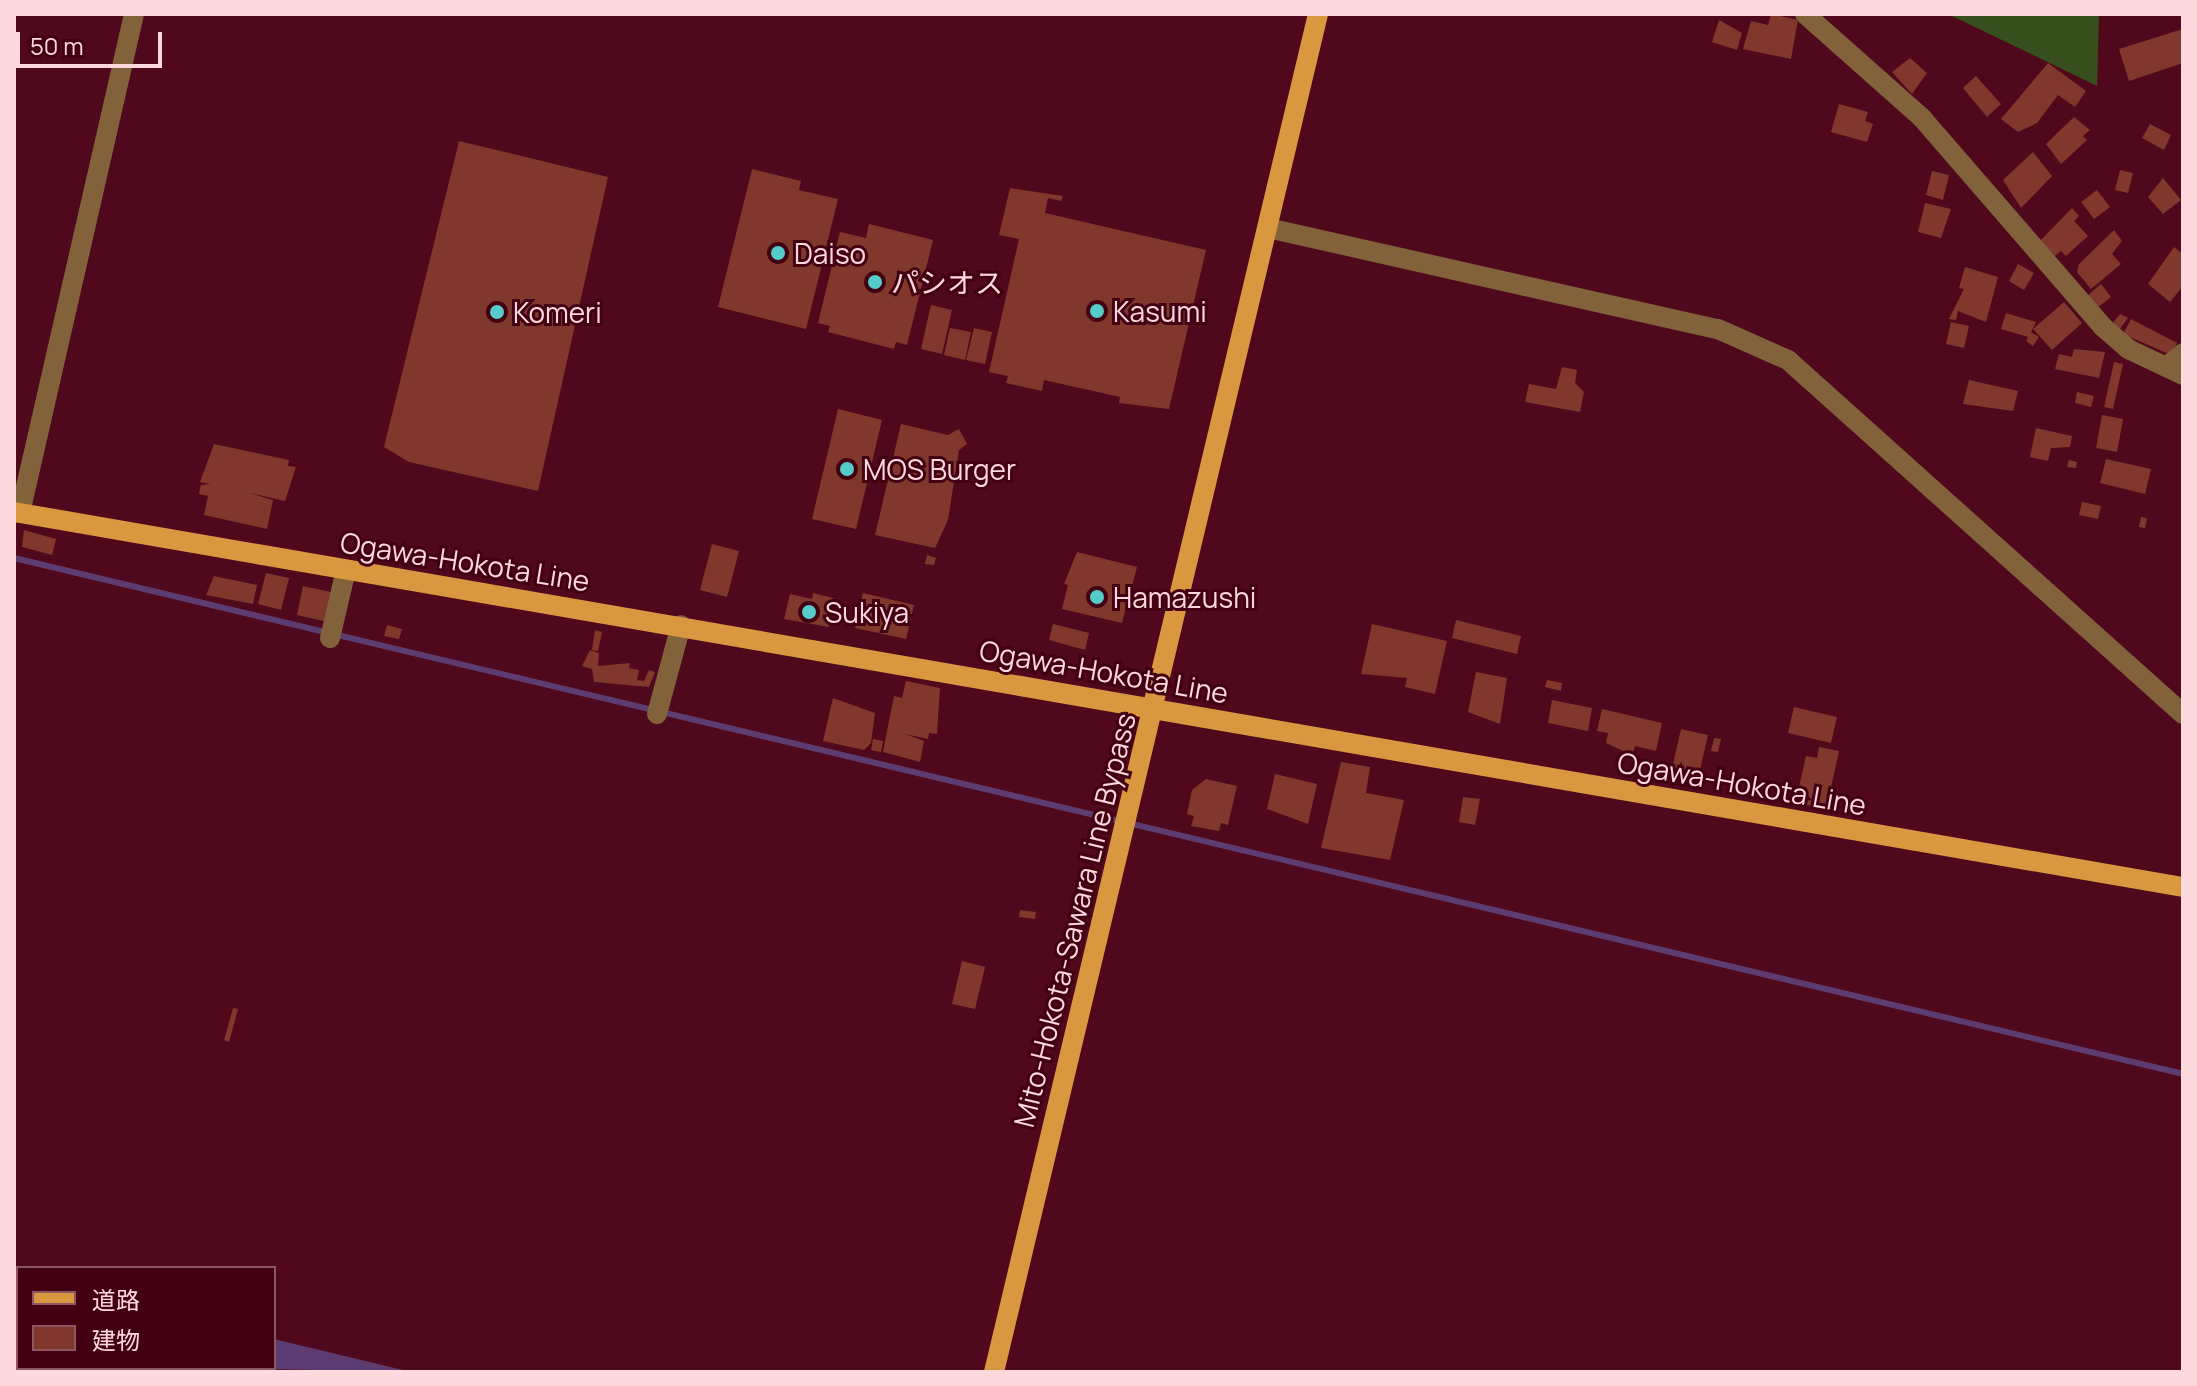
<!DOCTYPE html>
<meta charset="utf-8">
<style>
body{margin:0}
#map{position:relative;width:2197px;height:1386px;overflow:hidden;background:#50081c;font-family:Manrope,"Noto Sans JP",sans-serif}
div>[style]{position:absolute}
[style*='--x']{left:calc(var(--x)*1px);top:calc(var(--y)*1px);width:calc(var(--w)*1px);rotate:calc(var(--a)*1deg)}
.green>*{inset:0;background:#364f1d}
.water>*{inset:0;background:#5d3d71}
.stream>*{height:6px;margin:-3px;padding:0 3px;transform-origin:3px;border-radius:3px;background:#5d3d71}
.building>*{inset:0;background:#80382c}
.street>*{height:20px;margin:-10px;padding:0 10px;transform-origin:10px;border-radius:10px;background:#81623b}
.primary>*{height:20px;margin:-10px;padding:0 10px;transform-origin:10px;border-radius:10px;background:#d9983f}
.dots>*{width:22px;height:22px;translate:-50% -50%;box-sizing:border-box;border:4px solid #440013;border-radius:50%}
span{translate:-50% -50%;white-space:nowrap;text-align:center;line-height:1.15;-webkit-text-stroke:6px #440013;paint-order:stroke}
.poi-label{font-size:28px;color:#fdd8dc}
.left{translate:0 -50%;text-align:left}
.street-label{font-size:28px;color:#fdd8dc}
.frame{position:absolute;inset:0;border:16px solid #fdd8dc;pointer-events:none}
.legend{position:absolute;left:16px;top:1266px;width:260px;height:104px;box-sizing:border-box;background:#440013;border:2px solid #8e5663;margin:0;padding:10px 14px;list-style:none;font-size:24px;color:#fdd8dc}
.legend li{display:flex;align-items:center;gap:16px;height:40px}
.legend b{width:40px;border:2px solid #8e5663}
.scale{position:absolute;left:16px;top:32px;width:146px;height:36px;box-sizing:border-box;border:4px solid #fdd8dc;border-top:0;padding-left:10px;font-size:24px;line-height:28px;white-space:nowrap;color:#fdd8dc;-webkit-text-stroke:6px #440013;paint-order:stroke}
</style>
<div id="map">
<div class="green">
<i style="clip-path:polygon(1948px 14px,2099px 14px,2097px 86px)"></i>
</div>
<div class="water">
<i style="clip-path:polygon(274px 1339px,411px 1372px,216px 1368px,274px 1368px)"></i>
</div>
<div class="stream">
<i style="--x:14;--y:558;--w:2230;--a:13.38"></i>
</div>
<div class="building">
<i style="clip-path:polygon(1771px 14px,1798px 20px,1791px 59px,1743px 49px,1751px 21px,1768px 25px)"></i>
<i style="clip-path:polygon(1719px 20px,1742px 33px,1737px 50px,1712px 42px)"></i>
<i style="clip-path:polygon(2183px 29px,2183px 63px,2129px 81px,2119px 49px)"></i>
<i style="clip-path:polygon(1910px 58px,1927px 73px,1912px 94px,1892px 72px)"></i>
<i style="clip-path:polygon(2048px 63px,2086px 91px,2075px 107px,2058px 95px,2037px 123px,2018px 132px,2001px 119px)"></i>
<i style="clip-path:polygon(1976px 76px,2001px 104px,1987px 117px,1963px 88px)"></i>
<i style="clip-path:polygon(1839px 104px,1868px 112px,1865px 121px,1873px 124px,1867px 142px,1831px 132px)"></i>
<i style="clip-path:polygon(2074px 117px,2090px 130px,2083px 136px,2087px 140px,2061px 164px,2046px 144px)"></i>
<i style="clip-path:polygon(2150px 124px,2171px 135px,2164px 150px,2142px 138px)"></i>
<i style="clip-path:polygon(459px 141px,608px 177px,538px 491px,409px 462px,384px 447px)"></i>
<i style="clip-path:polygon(2033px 152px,2052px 176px,2021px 208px,2003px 180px)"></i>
<i style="clip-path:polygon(752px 169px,801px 181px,799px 190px,838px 199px,806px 329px,718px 307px)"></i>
<i style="clip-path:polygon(2120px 170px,2133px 173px,2128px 193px,2115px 190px)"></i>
<i style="clip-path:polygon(1932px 171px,1949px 175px,1943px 200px,1926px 195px)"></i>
<i style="clip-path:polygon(2163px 178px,2181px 200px,2163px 214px,2148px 197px)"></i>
<i style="clip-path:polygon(1010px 188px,1063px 196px,1061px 201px,1048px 198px,1045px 213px,1206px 250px,1169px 409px,1119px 403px,1120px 397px,1044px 380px,1042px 391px,1006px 383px,1008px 376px,989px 372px,1019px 239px,999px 235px)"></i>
<i style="clip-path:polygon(2097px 190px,2110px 207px,2094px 219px,2081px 202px)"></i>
<i style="clip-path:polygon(1925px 203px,1951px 209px,1941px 238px,1918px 232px)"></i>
<i style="clip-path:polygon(2072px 208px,2079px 216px,2074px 221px,2088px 236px,2066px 256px,2061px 251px,2055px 256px,2040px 241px)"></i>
<i style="clip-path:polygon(869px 224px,933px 240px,907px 345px,896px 342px,894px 349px,828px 332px,830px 326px,818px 323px,840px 232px,866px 238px)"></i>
<i style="clip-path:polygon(2114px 230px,2122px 241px,2112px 254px,2121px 264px,2091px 289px,2077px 272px,2079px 264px)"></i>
<i style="clip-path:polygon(2174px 247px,2183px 254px,2183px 286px,2170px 302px,2148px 284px)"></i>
<i style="clip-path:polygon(2018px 264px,2034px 273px,2024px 290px,2009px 281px)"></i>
<i style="clip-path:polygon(1965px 267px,1998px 277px,1986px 322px,1958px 311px,1956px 320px,1949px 319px,1964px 289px,1959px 288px)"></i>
<i style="clip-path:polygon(2101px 284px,2111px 297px,2097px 308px,2087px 296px)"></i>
<i style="clip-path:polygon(2064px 302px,2082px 323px,2052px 350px,2033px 329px)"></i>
<i style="clip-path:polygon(931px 305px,952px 310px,942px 354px,921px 349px)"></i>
<i style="clip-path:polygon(2006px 313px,2036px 322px,2031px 332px,2039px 337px,2033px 346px,2026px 341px,2028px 337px,2001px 329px)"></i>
<i style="clip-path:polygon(2120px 314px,2128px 318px,2119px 330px,2112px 324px)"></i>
<i style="clip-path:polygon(2131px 319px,2177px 343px,2171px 355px,2123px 334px)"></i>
<i style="clip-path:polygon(1951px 322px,1969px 326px,1964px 348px,1946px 344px)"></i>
<i style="clip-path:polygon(950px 328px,971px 332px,965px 360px,944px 355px)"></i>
<i style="clip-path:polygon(974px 328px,992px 332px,985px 364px,966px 360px)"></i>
<i style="clip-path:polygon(2074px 349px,2105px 352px,2099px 378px,2055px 369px,2059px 354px,2072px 357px)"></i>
<i style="clip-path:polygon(2114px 362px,2123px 364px,2113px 409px,2104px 407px)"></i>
<i style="clip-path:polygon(1562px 367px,1577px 370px,1575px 383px,1584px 392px,1580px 412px,1525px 402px,1529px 384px,1556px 389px)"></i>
<i style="clip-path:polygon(1969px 380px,2018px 391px,2013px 411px,1963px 404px)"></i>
<i style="clip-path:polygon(2077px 392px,2094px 396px,2091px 407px,2075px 403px)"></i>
<i style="clip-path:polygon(838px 409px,882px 420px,856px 529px,812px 519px)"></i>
<i style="clip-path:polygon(2102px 415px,2123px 419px,2117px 452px,2096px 448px)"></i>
<i style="clip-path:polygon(901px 424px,948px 435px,959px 429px,967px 444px,959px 450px,948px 520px,935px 548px,875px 535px)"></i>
<i style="clip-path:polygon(2036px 428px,2072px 436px,2070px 447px,2051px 448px,2048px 461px,2030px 457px)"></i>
<i style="clip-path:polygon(214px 444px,289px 460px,288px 466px,296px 467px,285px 501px,249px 493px,273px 500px,267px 529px,204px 515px,208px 496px,199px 494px,201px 485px,210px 484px,200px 482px)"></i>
<i style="clip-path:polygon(2106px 459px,2151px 469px,2145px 494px,2100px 483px)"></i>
<i style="clip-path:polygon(2069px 460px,2077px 462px,2076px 468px,2067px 467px)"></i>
<i style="clip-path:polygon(2082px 502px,2101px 506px,2098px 519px,2079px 515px)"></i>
<i style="clip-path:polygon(2141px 517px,2147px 518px,2145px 528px,2139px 527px)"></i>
<i style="clip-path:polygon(24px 530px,56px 539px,52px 555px,22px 547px)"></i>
<i style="clip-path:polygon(712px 544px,739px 551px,727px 597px,700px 590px)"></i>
<i style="clip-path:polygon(1077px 552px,1137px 567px,1122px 623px,1062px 609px,1068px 585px,1064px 584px)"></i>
<i style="clip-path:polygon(927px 555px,936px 558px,934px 565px,925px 564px)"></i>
<i style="clip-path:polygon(266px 573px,289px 578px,281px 610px,258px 604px)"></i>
<i style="clip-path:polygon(214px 576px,257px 585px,253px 604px,206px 595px)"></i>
<i style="clip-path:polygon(303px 586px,335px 593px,328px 622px,297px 615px)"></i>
<i style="clip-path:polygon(813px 593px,833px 598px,829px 627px,784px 619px,790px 594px,812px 599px)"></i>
<i style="clip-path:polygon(863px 593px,914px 605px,906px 639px,855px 628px)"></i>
<i style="clip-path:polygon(1456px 620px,1521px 636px,1517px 654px,1452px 638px)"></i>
<i style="clip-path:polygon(1053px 624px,1089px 633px,1085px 650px,1049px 640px)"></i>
<i style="clip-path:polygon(1372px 624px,1447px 641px,1435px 694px,1405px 687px,1407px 678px,1361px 674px)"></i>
<i style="clip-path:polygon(387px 625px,402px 629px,399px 639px,384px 636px)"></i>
<i style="clip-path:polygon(595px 630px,602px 632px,598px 651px,592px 650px)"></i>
<i style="clip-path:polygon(590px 650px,599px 653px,598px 666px,630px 663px,629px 668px,639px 670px,637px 680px,644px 681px,649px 670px,655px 672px,649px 687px,594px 682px,592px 669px,582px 666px)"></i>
<i style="clip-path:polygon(1476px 672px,1507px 678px,1500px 724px,1468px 712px)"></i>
<i style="clip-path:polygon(1547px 680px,1562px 683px,1561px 691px,1545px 687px)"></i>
<i style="clip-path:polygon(906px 681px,940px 688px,937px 734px,929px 733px,928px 739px,905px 734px,924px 741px,920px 762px,883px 752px,894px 696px,902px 698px)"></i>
<i style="clip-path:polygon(833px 698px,875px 713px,871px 743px,864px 750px,823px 741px)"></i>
<i style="clip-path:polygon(1552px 700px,1592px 708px,1588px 731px,1548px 723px)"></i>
<i style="clip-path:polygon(1794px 707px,1837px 717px,1831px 743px,1788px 733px)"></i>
<i style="clip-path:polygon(1602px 709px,1662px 723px,1656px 751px,1635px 746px,1632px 755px,1606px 743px,1608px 733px,1597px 731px)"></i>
<i style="clip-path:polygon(1681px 729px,1708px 735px,1697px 783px,1670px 777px)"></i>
<i style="clip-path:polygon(1714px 738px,1721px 739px,1718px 752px,1711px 751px)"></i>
<i style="clip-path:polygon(873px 739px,883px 741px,881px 752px,871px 750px)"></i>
<i style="clip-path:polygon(1819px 747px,1839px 751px,1826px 811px,1796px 801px,1806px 756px,1817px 758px)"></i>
<i style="clip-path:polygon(1341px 762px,1370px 767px,1366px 793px,1404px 800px,1390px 860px,1321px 848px)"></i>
<i style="clip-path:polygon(1275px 774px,1317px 784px,1308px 824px,1267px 809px)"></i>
<i style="clip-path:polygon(1206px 779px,1237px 786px,1228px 825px,1221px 823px,1219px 831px,1191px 826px,1194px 816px,1187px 814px,1192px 790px)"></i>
<i style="clip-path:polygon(1463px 797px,1480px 799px,1475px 825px,1459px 822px)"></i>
<i style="clip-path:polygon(1020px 910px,1036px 912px,1035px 919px,1019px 917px)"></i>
<i style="clip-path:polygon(962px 961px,985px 967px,975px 1009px,952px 1004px)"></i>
<i style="clip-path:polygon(233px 1008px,238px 1009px,229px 1042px,224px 1040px)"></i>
</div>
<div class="street">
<i style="--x:1805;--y:14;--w:157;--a:41.6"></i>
<i style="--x:1922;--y:118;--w:276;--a:49.1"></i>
<i style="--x:2103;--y:327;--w:33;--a:41"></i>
<i style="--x:2128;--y:349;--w:61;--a:25.3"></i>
<i style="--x:1268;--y:228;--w:461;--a:12.7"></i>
<i style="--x:1718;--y:329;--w:77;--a:23.9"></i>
<i style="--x:1788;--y:360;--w:530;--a:41.87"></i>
<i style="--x:2166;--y:367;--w:22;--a:-39"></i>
<i style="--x:20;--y:513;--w:512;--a:-77.13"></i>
<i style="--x:330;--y:638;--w:70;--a:-76.8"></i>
<i style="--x:657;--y:714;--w:92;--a:-74.9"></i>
</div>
<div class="primary">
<i style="--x:14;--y:512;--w:2201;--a:9.81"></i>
<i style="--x:994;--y:1372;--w:1396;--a:-76.58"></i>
</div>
<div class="dots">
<i style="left:778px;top:253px;background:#54cdc8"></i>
<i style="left:875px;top:282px;background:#54cdc8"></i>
<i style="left:1097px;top:311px;background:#54cdc8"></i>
<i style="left:497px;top:312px;background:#54cdc8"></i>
<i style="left:847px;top:469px;background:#54cdc8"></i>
<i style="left:1097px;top:597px;background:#54cdc8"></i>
<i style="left:809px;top:612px;background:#54cdc8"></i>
</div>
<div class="poi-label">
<span class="left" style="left:794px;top:253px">Daiso</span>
<span class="left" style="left:891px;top:282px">パシオス</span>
<span class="left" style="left:1113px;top:311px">Kasumi</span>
<span class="left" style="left:513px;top:312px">Komeri</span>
<span class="left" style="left:863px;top:469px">MOS Burger</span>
<span class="left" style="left:1113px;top:597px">Hamazushi</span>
<span class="left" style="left:825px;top:612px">Sukiya</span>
</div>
<div class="street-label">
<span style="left:465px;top:561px;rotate:9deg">Ogawa-Hokota Line</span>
<span style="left:1104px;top:671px;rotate:10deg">Ogawa-Hokota Line</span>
<span style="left:1742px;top:783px;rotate:10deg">Ogawa-Hokota Line</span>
<span style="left:1074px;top:920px;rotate:-76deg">Mito-Hokota-Sawara Line Bypass</span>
</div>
<div class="frame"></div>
<ul class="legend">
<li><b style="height:10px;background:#d9983f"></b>道路</li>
<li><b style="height:22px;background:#80382c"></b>建物</li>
</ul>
<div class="scale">50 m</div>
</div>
